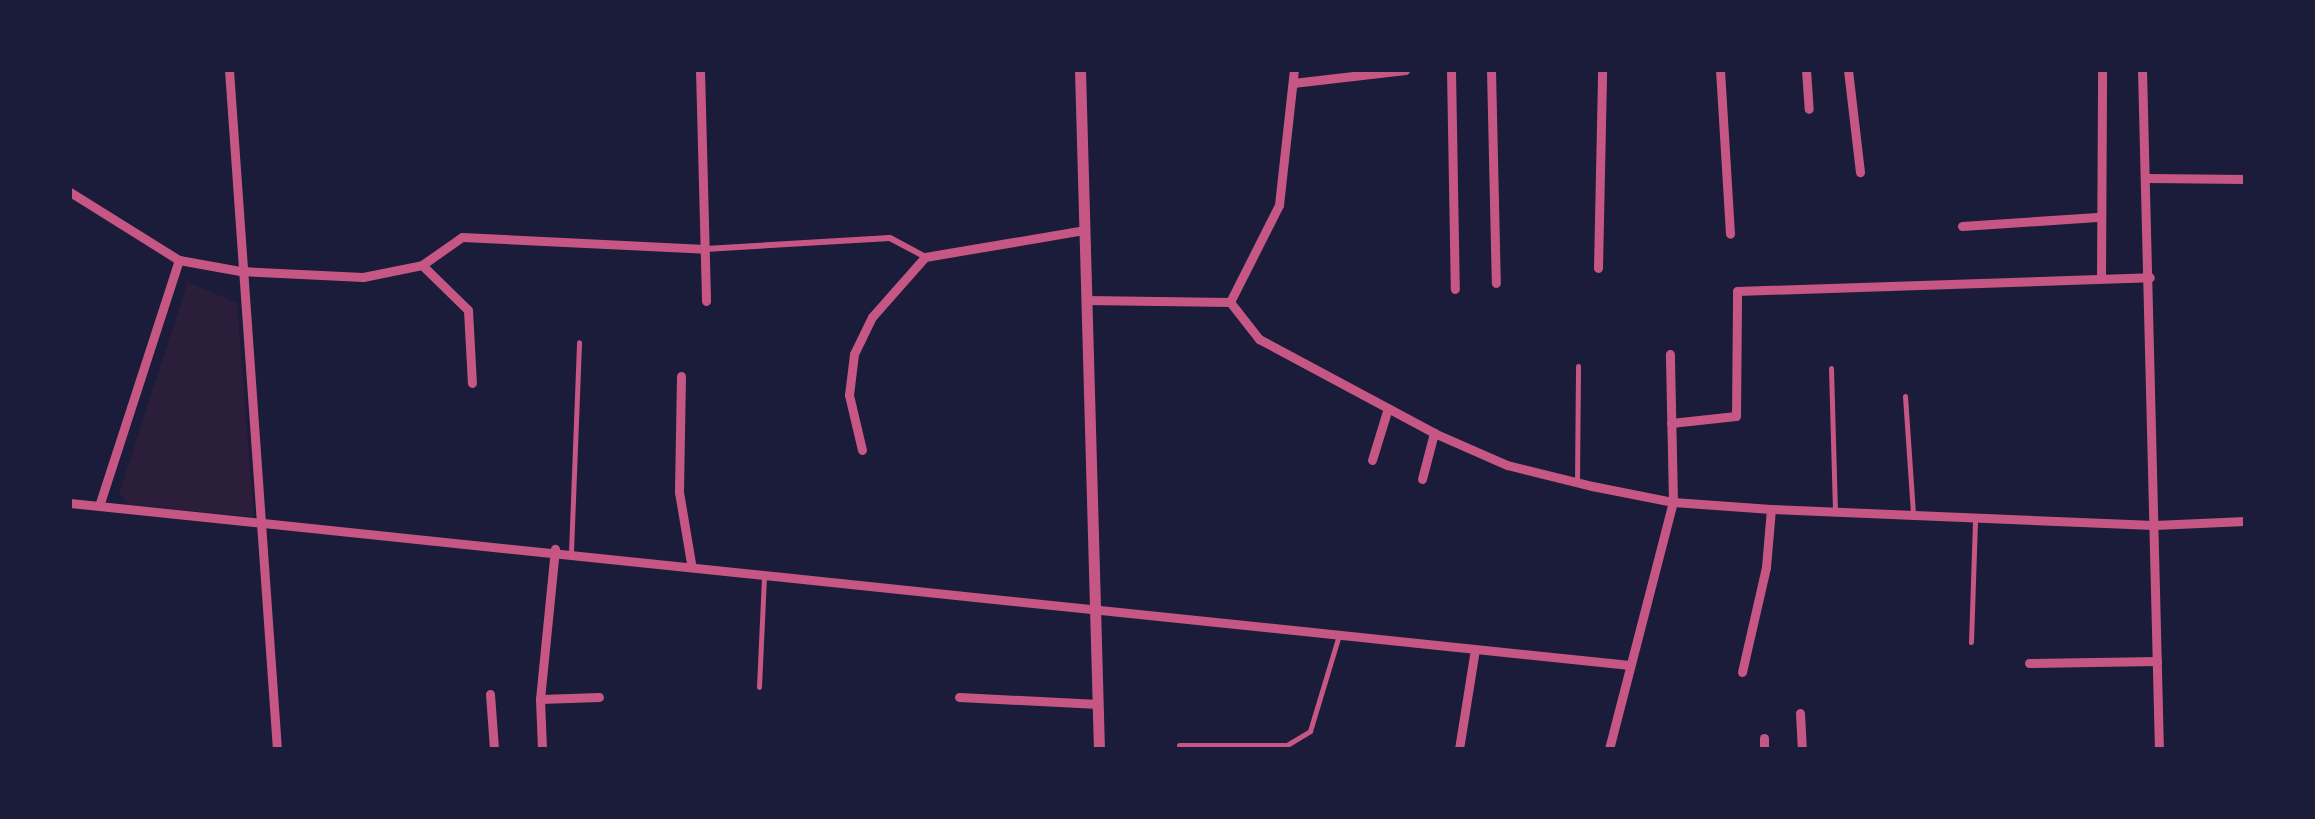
<!DOCTYPE html>
<style>
body{margin:0}
#map{position:relative;width:2315px;height:819px;overflow:hidden;background:#1b1b3a;font-family:"Roboto Condensed",sans-serif}
div>[style]{position:absolute}
[style*='--x']{left:calc(var(--x)*1px);top:calc(var(--y)*1px);width:calc(var(--w)*1px);rotate:calc(var(--a)*1deg)}
.green>*{inset:0;background:#2a1e3b}
.service>*{height:5px;margin:-2.5px;padding:0 2.5px;transform-origin:2.5px;border-radius:2.5px;background:#c65784}
.pedestrian>*{height:6px;margin:-3px;padding:0 3px;transform-origin:3px;border-radius:3px;background:#c65784}
.minor>*{height:9px;margin:-4.5px;padding:0 4.5px;transform-origin:4.5px;border-radius:4.5px;background:#c65784}
.tertiary>*{height:11px;margin:-5.5px;padding:0 5.5px;transform-origin:5.5px;border-radius:5.5px;background:#c65784}
span{translate:-50% -50%;white-space:nowrap;text-align:center;line-height:1.15;-webkit-text-stroke:10px #1b1b3a;paint-order:stroke}
.frame{position:absolute;inset:0;border:72px solid #1b1b3a;pointer-events:none}
</style>
<div id="map">
<div class="green">
<i style="clip-path:polygon(188px 282px,237px 303px,254px 517px,129px 505px,119px 493px)"></i>
</div>
<div class="service">
<i style="--x:1831;--y:368;--w:142;--a:88.4"></i>
<i style="--x:1905;--y:396;--w:117;--a:86.1"></i>
<i style="--x:1577;--y:483;--w:117;--a:-89.5"></i>
<i style="--x:571;--y:552;--w:210;--a:-87.8"></i>
<i style="--x:1971;--y:642;--w:123;--a:-88.1"></i>
<i style="--x:759;--y:687;--w:112;--a:-87.4"></i>
<i style="--x:1179;--y:745;--w:108;--a:0"></i>
<i style="--x:1287;--y:745;--w:27;--a:-31"></i>
<i style="--x:1310;--y:731;--w:100;--a:-73.2"></i>
</div>
<div class="pedestrian">
<i style="--x:705;--y:249;--w:185;--a:-3.4"></i>
<i style="--x:890;--y:238;--w:40;--a:28"></i>
</div>
<div class="minor">
<i style="--x:229;--y:70;--w:681;--a:85.96"></i>
<i style="--x:700;--y:70;--w:231;--a:88.5"></i>
<i style="--x:1451;--y:70;--w:219;--a:89"></i>
<i style="--x:1491;--y:70;--w:213;--a:88.7"></i>
<i style="--x:1720;--y:70;--w:164;--a:86.5"></i>
<i style="--x:1806;--y:70;--w:39;--a:86"></i>
<i style="--x:1848;--y:70;--w:103;--a:83.3"></i>
<i style="--x:2142;--y:70;--w:679;--a:88.57"></i>
<i style="--x:1293;--y:83;--w:113;--a:-6.6"></i>
<i style="--x:2148;--y:178;--w:97;--a:0.6"></i>
<i style="--x:70;--y:192;--w:128;--a:32"></i>
<i style="--x:179;--y:260;--w:62;--a:10.2"></i>
<i style="--x:240;--y:271;--w:123;--a:2.8"></i>
<i style="--x:363;--y:277;--w:60;--a:-11.5"></i>
<i style="--x:422;--y:265;--w:49;--a:-35"></i>
<i style="--x:462;--y:237;--w:243;--a:2.8"></i>
<i style="--x:1962;--y:226;--w:135;--a:-3.8"></i>
<i style="--x:422;--y:265;--w:64;--a:44.4"></i>
<i style="--x:468;--y:310;--w:73;--a:86.9"></i>
<i style="--x:1598;--y:268;--w:198;--a:-88.8"></i>
<i style="--x:2101;--y:278;--w:208;--a:-89.7"></i>
<i style="--x:1086;--y:300;--w:144;--a:0.8"></i>
<i style="--x:1230;--y:302;--w:109;--a:-63.2"></i>
<i style="--x:1279;--y:205;--w:136;--a:-83.7"></i>
<i style="--x:1230;--y:302;--w:47;--a:51.9"></i>
<i style="--x:1259;--y:339;--w:199;--a:28.2"></i>
<i style="--x:1434;--y:433;--w:80;--a:23.7"></i>
<i style="--x:1507;--y:465;--w:88;--a:13.9"></i>
<i style="--x:1592;--y:486;--w:83;--a:11.2"></i>
<i style="--x:1673;--y:502;--w:98;--a:4.1"></i>
<i style="--x:1771;--y:509;--w:383;--a:2.4"></i>
<i style="--x:2154;--y:525;--w:91;--a:-2.5"></i>
<i style="--x:681;--y:376;--w:116;--a:91"></i>
<i style="--x:679;--y:492;--w:72;--a:80.4"></i>
<i style="--x:1671;--y:423;--w:65;--a:-6.1"></i>
<i style="--x:1736;--y:416;--w:125;--a:-89.5"></i>
<i style="--x:1737;--y:291;--w:413;--a:-1.9"></i>
<i style="--x:862;--y:450;--w:57;--a:-103.3"></i>
<i style="--x:849;--y:395;--w:41;--a:-83"></i>
<i style="--x:854;--y:354;--w:41;--a:-64.1"></i>
<i style="--x:872;--y:317;--w:80;--a:-48.5"></i>
<i style="--x:925;--y:257;--w:161;--a:-9.6"></i>
<i style="--x:1372;--y:460;--w:54;--a:-72.9"></i>
<i style="--x:1422;--y:479;--w:48;--a:-75.4"></i>
<i style="--x:70;--y:503;--w:1568;--a:5.93"></i>
<i style="--x:99;--y:506;--w:259;--a:-72"></i>
<i style="--x:2029;--y:663;--w:128;--a:-0.9"></i>
<i style="--x:1742;--y:672;--w:108;--a:-77.1"></i>
<i style="--x:1766;--y:567;--w:58;--a:-85.1"></i>
<i style="--x:490;--y:694;--w:55;--a:85.8"></i>
<i style="--x:959;--y:697;--w:139;--a:2.9"></i>
<i style="--x:540;--y:699;--w:59;--a:-1.9"></i>
<i style="--x:1800;--y:713;--w:36;--a:87"></i>
<i style="--x:542;--y:749;--w:50;--a:-92.3"></i>
<i style="--x:540;--y:699;--w:151;--a:-84.3"></i>
<i style="--x:1459;--y:749;--w:101;--a:-80.9"></i>
<i style="--x:1609;--y:749;--w:255;--a:-75.5"></i>
<i style="--x:1673;--y:502;--w:148;--a:-91.2"></i>
<i style="--x:1764;--y:749;--w:11;--a:-90"></i>
</div>
<div class="tertiary">
<i style="--x:1080;--y:70;--w:679;--a:88.4"></i>
</div>
<div class="frame"></div>
</div>
